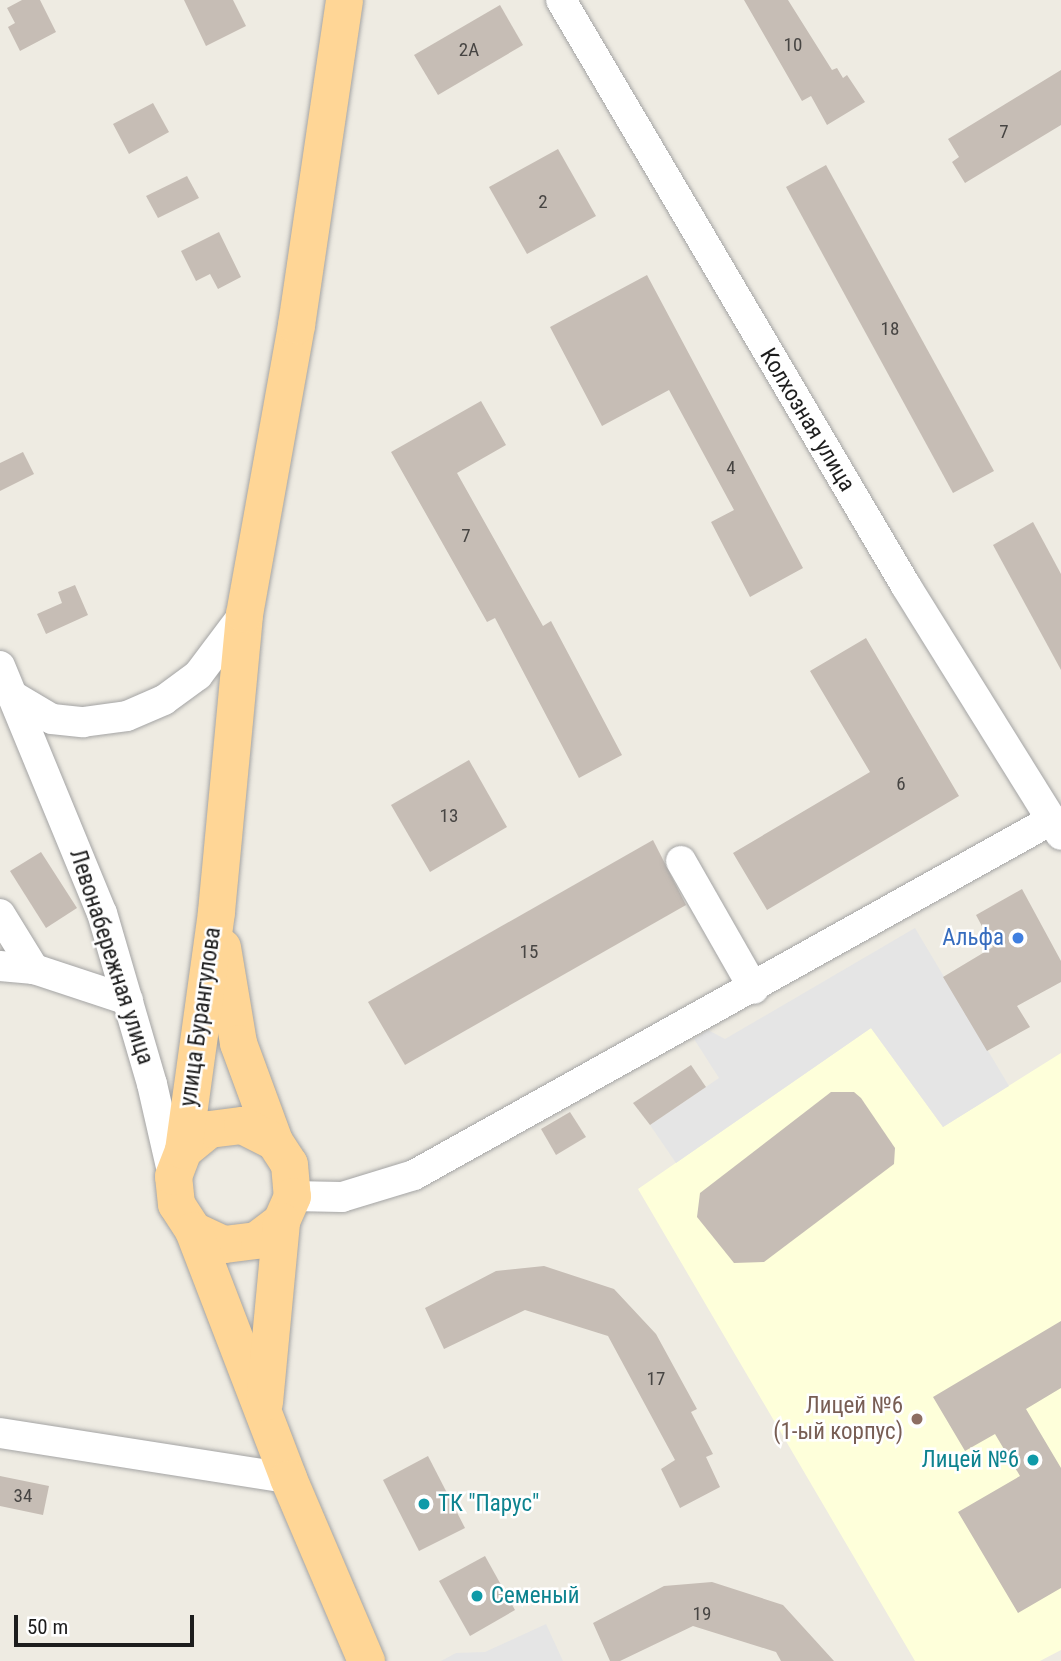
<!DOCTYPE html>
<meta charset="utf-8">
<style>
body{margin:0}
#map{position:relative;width:1061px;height:1661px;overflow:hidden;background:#eeebe2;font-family:"Roboto Condensed",sans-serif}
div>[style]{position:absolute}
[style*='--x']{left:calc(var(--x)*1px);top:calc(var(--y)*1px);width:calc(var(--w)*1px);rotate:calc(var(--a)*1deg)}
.education>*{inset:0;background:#feffda}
.parking>*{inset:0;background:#e5e5e5}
.building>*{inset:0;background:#c6bdb5}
.roads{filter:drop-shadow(0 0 2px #a4a4a4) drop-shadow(0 0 2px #a4a4a4)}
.minor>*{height:30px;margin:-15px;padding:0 15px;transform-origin:15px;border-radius:15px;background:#fff}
.major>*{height:37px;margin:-18.5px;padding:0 18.5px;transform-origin:18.5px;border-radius:18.5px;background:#ffd696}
.dots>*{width:19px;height:19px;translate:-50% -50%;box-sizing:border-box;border:4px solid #fff;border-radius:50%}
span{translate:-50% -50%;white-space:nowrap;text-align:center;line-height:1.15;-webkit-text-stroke:5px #fff;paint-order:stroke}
.number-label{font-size:19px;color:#474543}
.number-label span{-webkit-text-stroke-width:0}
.street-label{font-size:23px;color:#1d1d1d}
.shop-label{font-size:23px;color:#366cbe}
.right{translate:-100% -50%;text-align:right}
.education-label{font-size:23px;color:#785e54}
.culture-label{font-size:23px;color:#0d838f}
.left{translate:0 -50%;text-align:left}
.scale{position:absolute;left:14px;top:1615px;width:180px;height:32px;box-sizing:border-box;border:4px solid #1d1d1d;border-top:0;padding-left:9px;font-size:21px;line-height:24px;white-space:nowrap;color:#1d1d1d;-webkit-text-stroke:5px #fff;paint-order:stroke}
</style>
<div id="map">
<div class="education">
<i style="clip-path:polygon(871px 1028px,943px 1127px,1061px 1053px,1061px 1650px,1040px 1661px,915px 1661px,638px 1189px)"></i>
</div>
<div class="parking">
<i style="clip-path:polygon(915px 928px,1009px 1086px,943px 1127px,871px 1028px,676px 1163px,650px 1125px,719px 1078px,694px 1039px,708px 1030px,725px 1039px)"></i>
<i style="clip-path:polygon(546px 1624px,563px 1661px,441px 1661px,456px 1653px,485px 1652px)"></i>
</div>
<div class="building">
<i style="clip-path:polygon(22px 0,40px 0,56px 32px,20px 51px,8px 27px,15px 23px,7px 8px)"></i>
<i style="clip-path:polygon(184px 0,233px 0,246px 26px,206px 46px)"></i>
<i style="clip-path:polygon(744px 0,788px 0,832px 70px,837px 68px,843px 78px,847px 75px,865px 102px,827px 125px,811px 96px,802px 101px)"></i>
<i style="clip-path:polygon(500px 5px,523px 45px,438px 95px,414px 55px)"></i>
<i style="clip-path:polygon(1061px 70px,1061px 125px,965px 183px,952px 162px,959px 157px,948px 139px)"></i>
<i style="clip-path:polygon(153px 103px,169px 132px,129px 154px,113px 124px)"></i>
<i style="clip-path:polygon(558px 149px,596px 216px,527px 254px,489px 187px)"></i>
<i style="clip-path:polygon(826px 165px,994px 471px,953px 493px,786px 187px)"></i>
<i style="clip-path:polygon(187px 176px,199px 198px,158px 218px,146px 196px)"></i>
<i style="clip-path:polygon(219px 232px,241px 277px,218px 289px,210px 274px,196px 281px,181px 251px)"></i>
<i style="clip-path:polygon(647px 275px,803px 568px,750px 597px,711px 522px,734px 510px,669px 390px,602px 426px,550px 327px)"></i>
<i style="clip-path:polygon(481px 401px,506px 445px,457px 473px,543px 626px,551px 621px,622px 755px,579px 778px,495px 618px,487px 622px,391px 452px)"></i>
<i style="clip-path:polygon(23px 452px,34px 474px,0 491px,0 463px)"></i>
<i style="clip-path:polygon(1033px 522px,1061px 574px,1061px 670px,993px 545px)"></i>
<i style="clip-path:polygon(75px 585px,88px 615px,46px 634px,37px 614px,62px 603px,58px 592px)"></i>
<i style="clip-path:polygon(866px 638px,959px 796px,767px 910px,733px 853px,870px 772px,810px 671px)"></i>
<i style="clip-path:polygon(469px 760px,507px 827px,430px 872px,391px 805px)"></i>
<i style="clip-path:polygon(653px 840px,686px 905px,405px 1065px,368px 1002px)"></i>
<i style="clip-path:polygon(41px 852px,77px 908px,46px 928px,10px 871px)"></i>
<i style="clip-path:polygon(1022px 889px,1061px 961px,1061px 982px,1017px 1006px,1030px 1027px,987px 1051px,943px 977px,993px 947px,976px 915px)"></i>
<i style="clip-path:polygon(691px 1065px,706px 1087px,650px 1125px,633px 1103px)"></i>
<i style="clip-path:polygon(831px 1092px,854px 1092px,861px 1098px,895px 1148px,894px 1164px,764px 1262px,734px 1263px,697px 1217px,700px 1193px)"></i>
<i style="clip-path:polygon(570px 1112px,586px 1137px,556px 1155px,541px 1129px)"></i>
<i style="clip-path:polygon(544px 1266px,614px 1289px,656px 1334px,697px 1409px,691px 1412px,713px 1454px,706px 1457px,720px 1487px,680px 1508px,661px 1469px,675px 1460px,608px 1336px,525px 1310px,444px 1349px,425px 1308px,496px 1271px)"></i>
<i style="clip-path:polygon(1061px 1321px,1061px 1388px,1026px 1409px,1061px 1468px,1061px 1588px,1018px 1613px,958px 1512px,1020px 1476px,995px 1434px,965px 1451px,933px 1397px)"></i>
<i style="clip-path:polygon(428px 1456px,465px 1528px,419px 1551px,383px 1480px)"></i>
<i style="clip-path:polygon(0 1476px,49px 1486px,43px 1515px,0 1506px)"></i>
<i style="clip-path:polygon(485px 1556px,515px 1610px,470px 1636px,439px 1581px)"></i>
<i style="clip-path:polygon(712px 1582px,783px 1605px,834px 1661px,781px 1661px,776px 1652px,693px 1626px,620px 1661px,610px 1661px,593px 1623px,664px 1586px)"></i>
</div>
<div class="roads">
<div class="minor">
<i style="--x:561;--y:0;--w:680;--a:59.51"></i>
<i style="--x:906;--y:586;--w:293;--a:58.1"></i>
<i style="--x:0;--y:666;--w:267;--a:67.6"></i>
<i style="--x:102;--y:913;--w:178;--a:73.7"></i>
<i style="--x:152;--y:1084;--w:94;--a:77.1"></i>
<i style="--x:13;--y:696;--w:45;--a:30.5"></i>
<i style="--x:52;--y:719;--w:31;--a:6"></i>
<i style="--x:83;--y:722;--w:44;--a:-7.8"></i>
<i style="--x:127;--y:716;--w:40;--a:-23.4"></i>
<i style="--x:164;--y:700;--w:42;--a:-36.3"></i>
<i style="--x:198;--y:675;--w:76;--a:-53"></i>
<i style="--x:681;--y:861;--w:147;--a:60.3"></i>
<i style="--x:0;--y:914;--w:65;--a:58.3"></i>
<i style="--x:0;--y:966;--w:34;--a:5"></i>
<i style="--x:34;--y:969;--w:99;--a:18.3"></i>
<i style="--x:292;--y:1196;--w:50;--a:1.1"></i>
<i style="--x:342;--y:1197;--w:75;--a:-17"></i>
<i style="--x:414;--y:1175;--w:731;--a:-29.12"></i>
<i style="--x:0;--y:1433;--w:291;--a:8.9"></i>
</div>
<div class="major">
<i style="--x:222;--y:947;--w:97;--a:80.5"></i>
<i style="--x:238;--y:1043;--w:104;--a:69.8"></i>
<i style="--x:274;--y:1141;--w:27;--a:57"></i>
<i style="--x:289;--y:1164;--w:32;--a:85"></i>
<i style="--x:292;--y:1196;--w:27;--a:114"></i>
<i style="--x:281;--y:1221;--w:31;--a:143"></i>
<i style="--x:256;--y:1240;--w:33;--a:173"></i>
<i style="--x:223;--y:1244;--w:33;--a:-155"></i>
<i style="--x:193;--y:1230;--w:31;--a:-123"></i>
<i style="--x:176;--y:1204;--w:28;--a:-96"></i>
<i style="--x:173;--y:1176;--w:28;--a:-69"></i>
<i style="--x:183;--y:1150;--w:33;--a:-39"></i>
<i style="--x:209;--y:1129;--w:33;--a:-7"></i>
<i style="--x:242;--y:1125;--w:36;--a:27"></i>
<i style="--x:183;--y:1150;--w:241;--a:-82.1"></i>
<i style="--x:216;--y:911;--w:298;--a:-84.6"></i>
<i style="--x:244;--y:614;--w:294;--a:-79.8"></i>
<i style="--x:296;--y:325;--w:329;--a:-81.6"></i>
<i style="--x:193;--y:1230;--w:266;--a:69"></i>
<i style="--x:288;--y:1478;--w:199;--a:66.9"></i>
<i style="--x:264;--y:1402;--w:182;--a:-84.6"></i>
</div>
</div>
<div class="dots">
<i style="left:1018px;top:938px;background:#3f7fe0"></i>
<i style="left:917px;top:1419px;background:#8d6e63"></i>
<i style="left:1033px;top:1460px;background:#0f9aa8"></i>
<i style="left:424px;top:1504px;background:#0f9aa8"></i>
<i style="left:477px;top:1596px;background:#0f9aa8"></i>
</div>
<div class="number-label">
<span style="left:793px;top:45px">10</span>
<span style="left:469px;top:50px">2А</span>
<span style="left:1004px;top:132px">7</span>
<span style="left:543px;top:202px">2</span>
<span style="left:890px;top:329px">18</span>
<span style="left:731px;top:468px">4</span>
<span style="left:466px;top:536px">7</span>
<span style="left:901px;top:784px">6</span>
<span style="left:449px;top:816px">13</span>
<span style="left:529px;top:952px">15</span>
<span style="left:656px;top:1379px">17</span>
<span style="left:23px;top:1496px">34</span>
<span style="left:702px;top:1614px">19</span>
</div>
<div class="street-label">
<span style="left:807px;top:420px;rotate:59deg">Колхозная улица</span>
<span style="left:111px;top:957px;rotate:72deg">Левонабережная улица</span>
<span style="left:201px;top:1017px;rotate:-82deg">улица Бурангулова</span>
</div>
<div class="shop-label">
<span class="right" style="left:1004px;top:938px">Альфа</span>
</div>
<div class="education-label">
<span class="right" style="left:903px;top:1419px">Лицей №6<br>(1-ый корпус)</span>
</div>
<div class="culture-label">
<span class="right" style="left:1019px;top:1460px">Лицей №6</span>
<span class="left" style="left:438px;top:1504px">ТК "Парус"</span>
<span class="left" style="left:491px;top:1596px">Семеный</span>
</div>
<div class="scale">50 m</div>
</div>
